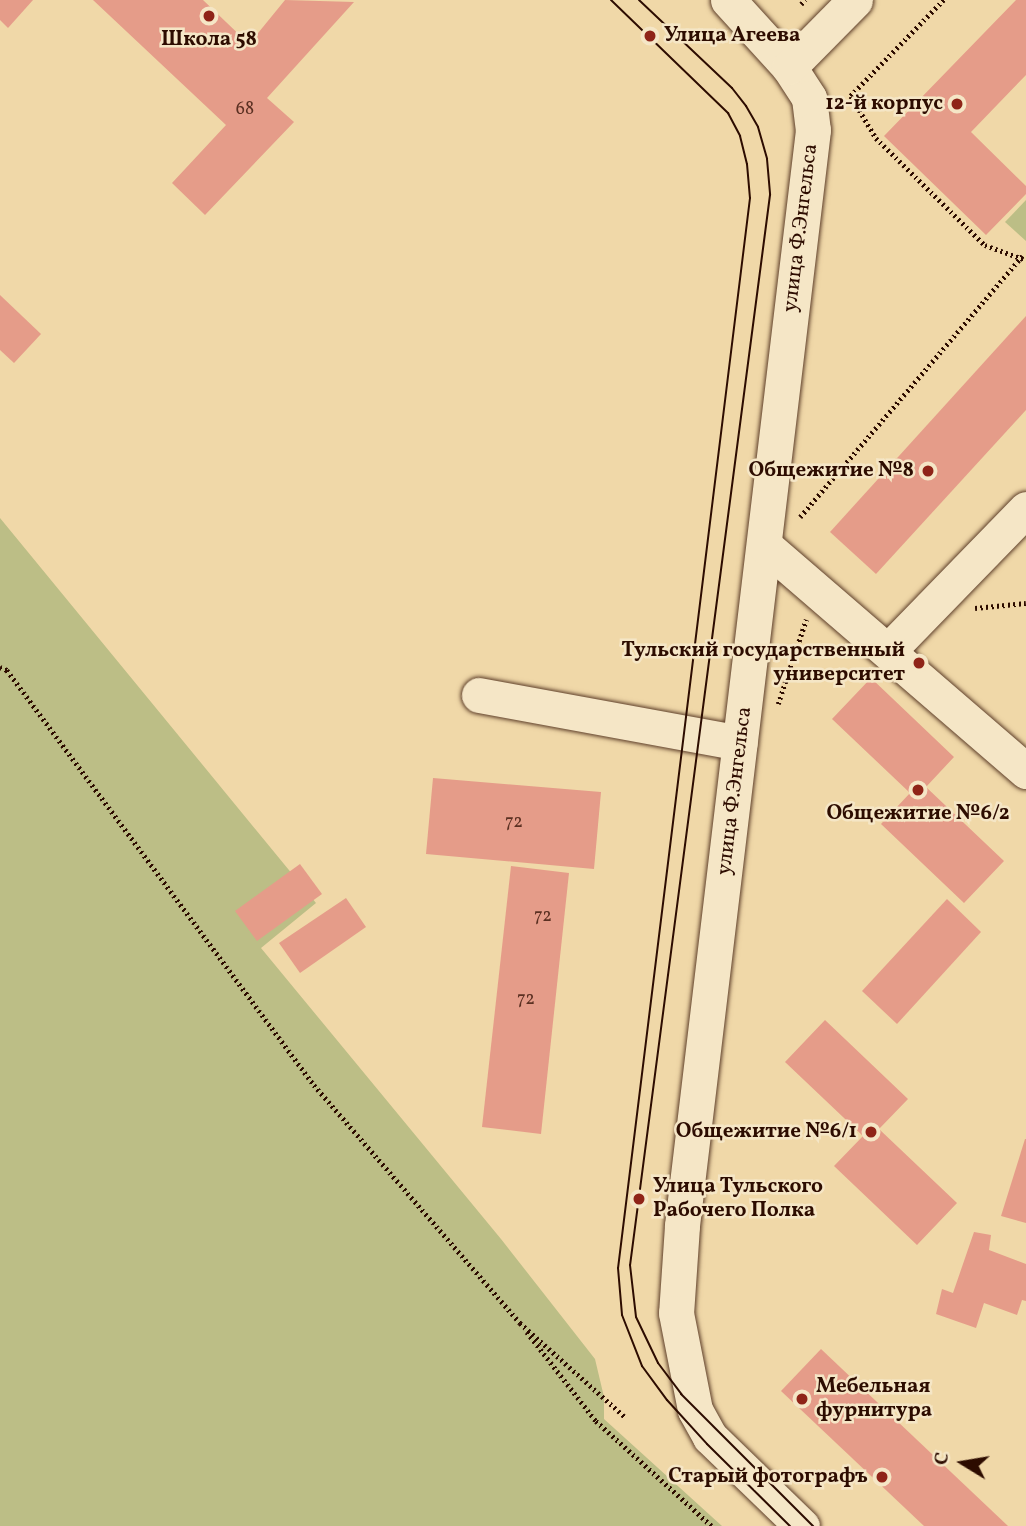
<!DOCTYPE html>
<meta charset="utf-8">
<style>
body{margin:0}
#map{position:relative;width:1026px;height:1526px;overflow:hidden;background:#f0d8a8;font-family:Vollkorn,serif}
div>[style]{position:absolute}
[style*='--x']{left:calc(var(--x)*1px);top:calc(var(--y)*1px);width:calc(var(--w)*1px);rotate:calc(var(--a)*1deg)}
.green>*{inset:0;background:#bcbe86}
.building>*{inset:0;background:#e59c89}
.path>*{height:4.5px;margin-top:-2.25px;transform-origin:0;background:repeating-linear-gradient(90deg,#2d0c00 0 2px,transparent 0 5.5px)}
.roads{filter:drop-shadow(0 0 2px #5e3f2a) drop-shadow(0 0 2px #5e3f2a)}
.minor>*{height:35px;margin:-17.5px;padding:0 17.5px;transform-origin:17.5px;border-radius:17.5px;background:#f5e6c6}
.tram>*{height:2px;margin:-1px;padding:0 1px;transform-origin:1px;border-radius:1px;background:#2d0c00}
.dots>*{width:19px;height:19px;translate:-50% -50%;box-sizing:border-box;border:4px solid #f5e6c6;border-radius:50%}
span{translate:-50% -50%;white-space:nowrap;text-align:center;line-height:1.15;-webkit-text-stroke:5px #f5e6c6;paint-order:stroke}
.number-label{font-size:18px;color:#5b3022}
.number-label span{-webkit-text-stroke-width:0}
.poi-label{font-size:21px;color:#2d0c00;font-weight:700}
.left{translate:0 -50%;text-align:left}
.right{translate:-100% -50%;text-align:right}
.street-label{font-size:21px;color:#2d0c00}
.north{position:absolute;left:928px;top:1428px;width:70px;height:70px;-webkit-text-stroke:5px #f5e6c6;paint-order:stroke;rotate:281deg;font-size:19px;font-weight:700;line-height:28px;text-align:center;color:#2d0c00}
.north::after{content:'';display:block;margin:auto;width:24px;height:32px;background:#2d0c00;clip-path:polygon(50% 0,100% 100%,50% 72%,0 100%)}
</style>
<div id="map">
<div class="green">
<i style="clip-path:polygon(1026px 200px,1026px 241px,1005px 222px)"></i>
<i style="clip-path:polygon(0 518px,316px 903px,261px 948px,501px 1239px,595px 1359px,604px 1397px,604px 1419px,722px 1526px,0 1526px)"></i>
</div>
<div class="building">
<i style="clip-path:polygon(0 0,33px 0,8px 28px,0 20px)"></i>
<i style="clip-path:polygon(93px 0,203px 0,249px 44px,285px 0,354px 2px,267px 98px,294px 122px,205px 215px,172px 183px,226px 125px)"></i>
<i style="clip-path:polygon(1016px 0,1026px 0,1026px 75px,971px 132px,1026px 186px,1026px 194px,986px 235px,884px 136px)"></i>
<i style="clip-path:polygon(0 295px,41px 334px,14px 363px,0 350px)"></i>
<i style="clip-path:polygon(1026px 316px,1026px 410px,876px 574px,830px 532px)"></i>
<i style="clip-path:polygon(871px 678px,954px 757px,926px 787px,1004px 861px,964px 903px,881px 824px,910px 793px,832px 719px)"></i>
<i style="clip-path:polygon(433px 778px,601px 792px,594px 869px,426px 854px)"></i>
<i style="clip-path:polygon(300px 864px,322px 894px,257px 941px,235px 911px)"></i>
<i style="clip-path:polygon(511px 866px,569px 873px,541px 1134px,482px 1127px)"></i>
<i style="clip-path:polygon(346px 898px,366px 927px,300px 973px,279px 943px)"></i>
<i style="clip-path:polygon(947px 899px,981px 932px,897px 1024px,862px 991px)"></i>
<i style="clip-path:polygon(825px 1020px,908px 1099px,879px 1129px,957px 1203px,917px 1245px,834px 1166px,863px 1136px,785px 1062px)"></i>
<i style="clip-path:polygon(1025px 1139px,1026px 1139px,1026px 1223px,1001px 1216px)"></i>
<i style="clip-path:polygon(974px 1232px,991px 1235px,989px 1250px,1026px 1264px,1026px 1301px,1022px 1300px,1017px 1315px,984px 1303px,976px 1328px,936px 1314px,942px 1289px,953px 1293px)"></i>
<i style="clip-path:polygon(821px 1349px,1008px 1526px,924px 1526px,781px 1391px)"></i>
</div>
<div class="path">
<i style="--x:944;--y:0;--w:134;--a:134.1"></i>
<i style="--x:851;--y:96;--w:49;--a:59.2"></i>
<i style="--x:876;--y:138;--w:153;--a:44.5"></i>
<i style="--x:985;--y:245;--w:44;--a:20.1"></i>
<i style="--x:801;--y:4;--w:6;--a:-45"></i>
<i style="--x:800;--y:517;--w:343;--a:-49.6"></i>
<i style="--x:975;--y:608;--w:51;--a:-5.6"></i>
<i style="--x:0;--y:667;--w:8;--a:23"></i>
<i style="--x:7;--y:670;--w:516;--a:53.51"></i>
<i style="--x:314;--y:1085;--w:315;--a:49.1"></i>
<i style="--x:520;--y:1323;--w:140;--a:41.8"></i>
<i style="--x:778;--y:704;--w:89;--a:-71.6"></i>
<i style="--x:527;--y:1332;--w:113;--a:52.2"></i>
<i style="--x:596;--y:1421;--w:156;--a:42.2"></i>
</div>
<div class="roads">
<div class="minor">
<i style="--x:728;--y:0;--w:91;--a:47.7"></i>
<i style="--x:789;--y:67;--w:37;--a:57"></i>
<i style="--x:809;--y:98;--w:32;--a:83"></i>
<i style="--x:813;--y:130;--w:1104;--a:96.82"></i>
<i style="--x:682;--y:1226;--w:87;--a:93.9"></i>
<i style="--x:676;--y:1313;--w:99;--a:78.9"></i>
<i style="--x:695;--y:1410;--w:31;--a:61"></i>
<i style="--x:710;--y:1437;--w:128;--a:44.1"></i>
<i style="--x:789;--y:67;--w:94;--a:-45.4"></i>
<i style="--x:764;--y:545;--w:346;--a:40.8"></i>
<i style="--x:888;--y:651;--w:198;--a:-45.8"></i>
<i style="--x:479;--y:695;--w:265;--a:10.4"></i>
</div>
</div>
<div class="tram">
<i style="--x:611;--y:0;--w:163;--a:44"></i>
<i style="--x:728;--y:113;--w:26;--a:62"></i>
<i style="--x:740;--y:136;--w:29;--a:76"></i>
<i style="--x:747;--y:164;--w:34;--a:85"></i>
<i style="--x:750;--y:198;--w:1078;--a:97.03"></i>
<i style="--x:618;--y:1268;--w:47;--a:85.1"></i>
<i style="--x:622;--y:1315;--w:55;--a:68.6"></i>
<i style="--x:642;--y:1366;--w:42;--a:53.7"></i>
<i style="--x:667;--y:1400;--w:59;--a:47.7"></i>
<i style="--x:707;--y:1444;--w:117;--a:44.7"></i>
<i style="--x:639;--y:0;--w:128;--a:43.4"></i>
<i style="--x:732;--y:88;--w:23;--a:52"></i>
<i style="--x:746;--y:106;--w:24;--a:60"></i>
<i style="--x:758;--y:127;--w:33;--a:74"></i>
<i style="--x:767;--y:159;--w:36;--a:85"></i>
<i style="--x:770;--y:195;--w:1079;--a:97.45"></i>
<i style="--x:630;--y:1265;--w:52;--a:83.4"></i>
<i style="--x:636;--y:1317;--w:51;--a:64.4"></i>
<i style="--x:658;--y:1363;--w:39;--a:53"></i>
<i style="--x:681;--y:1394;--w:187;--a:45"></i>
</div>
<div class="dots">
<i style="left:209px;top:16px;background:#8f2418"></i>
<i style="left:650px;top:36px;background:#8f2418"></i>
<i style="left:957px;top:104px;background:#8f2418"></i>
<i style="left:928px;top:471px;background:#8f2418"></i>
<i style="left:919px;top:663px;background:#8f2418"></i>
<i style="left:918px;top:790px;background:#8f2418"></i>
<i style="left:871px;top:1132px;background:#8f2418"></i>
<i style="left:639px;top:1199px;background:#8f2418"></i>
<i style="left:802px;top:1399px;background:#8f2418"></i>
<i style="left:882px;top:1477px;background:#8f2418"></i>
</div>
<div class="number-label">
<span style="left:245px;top:110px">68</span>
<span style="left:514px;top:823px">72</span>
<span style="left:543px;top:917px">72</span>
<span style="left:526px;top:1000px">72</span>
</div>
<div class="poi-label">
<span class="left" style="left:664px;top:36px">Улица Агеева</span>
<span style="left:209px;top:40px">Школа 58</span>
<span class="right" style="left:943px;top:104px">12-й корпус</span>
<span class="right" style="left:914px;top:471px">Общежитие №8</span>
<span class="right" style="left:905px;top:663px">Тульский государственный<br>университет</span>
<span style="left:918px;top:814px">Общежитие №6/2</span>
<span class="right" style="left:857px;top:1132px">Общежитие №6/1</span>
<span class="left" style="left:653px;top:1199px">Улица Тульского<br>Рабочего Полка</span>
<span class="left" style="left:816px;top:1399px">Мебельная<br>фурнитура</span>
<span class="right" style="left:868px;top:1477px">Старый фотографъ</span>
</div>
<div class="street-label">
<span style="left:801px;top:228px;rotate:-83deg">улица Ф.Энгельса</span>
<span style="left:735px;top:791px;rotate:-83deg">улица Ф.Энгельса</span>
</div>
<div class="north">С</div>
</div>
